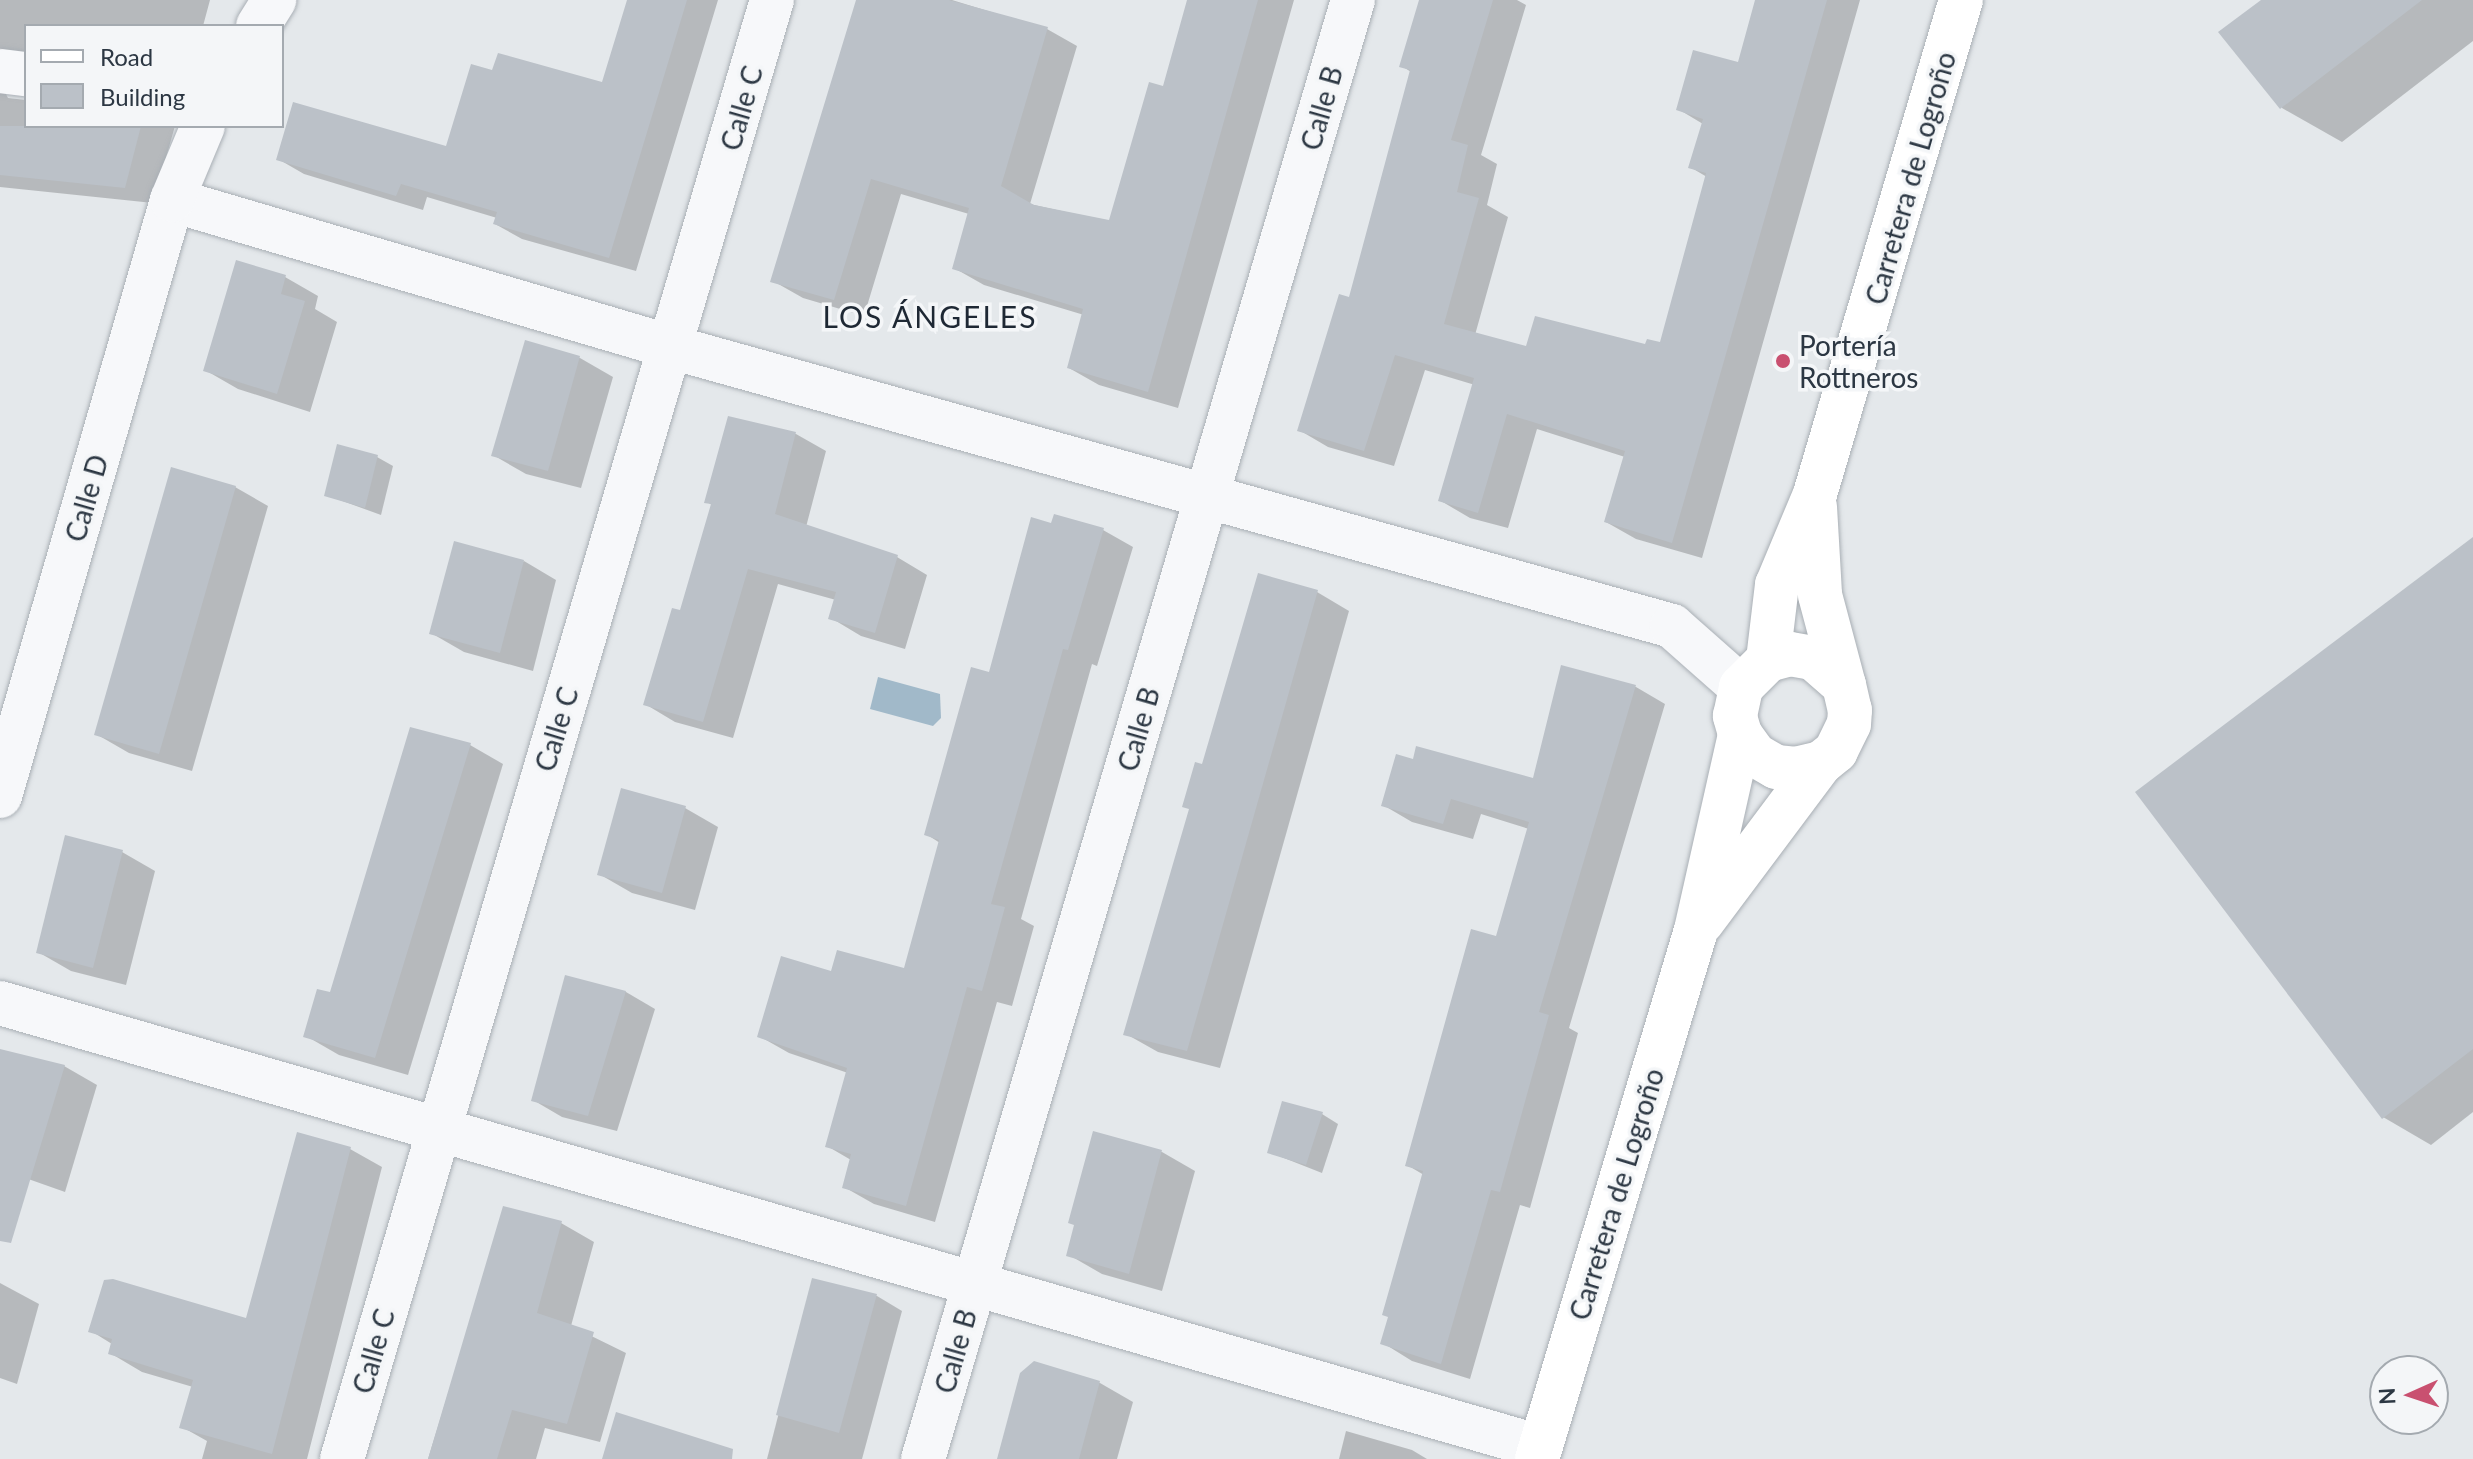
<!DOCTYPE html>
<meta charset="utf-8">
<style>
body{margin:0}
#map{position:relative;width:2473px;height:1459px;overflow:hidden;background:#e4e8eb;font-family:Lato,sans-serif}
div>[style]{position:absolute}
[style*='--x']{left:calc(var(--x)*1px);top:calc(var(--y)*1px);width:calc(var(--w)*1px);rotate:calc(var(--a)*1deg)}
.water>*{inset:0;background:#a1b9c9}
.shadow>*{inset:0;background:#0003}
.building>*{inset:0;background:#bbc1c8}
.roads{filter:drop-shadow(0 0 2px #a9afb5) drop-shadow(0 0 2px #a9afb5)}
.street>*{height:44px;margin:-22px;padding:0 22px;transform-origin:22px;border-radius:22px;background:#f7f8fa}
.secondary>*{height:44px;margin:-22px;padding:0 22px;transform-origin:22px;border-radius:22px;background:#fff}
.dots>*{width:22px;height:22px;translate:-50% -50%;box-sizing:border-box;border:4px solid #f4f6f8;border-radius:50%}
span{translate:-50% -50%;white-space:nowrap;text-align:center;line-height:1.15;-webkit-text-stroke:7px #f4f6f8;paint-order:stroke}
.street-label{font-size:28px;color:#2c3743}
.poi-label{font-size:28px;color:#2c3743}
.left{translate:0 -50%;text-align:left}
.neighbourhood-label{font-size:30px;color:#1e2834;letter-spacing:2px}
.legend{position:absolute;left:24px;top:24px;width:260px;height:104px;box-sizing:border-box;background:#f4f6f8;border:2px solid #a4aab0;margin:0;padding:10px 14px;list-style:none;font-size:24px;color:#2c3743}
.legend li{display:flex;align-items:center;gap:16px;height:40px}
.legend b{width:40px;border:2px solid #a4aab0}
.north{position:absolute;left:2369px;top:1355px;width:80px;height:80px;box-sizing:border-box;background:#f4f6f8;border:2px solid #a4aab0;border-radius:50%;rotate:267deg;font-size:22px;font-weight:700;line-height:32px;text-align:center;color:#2c3743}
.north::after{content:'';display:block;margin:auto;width:28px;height:36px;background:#c95070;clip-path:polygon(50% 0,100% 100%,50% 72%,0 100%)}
</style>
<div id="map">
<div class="water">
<i style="clip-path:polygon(878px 677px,940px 694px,941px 718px,933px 726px,870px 709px)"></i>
</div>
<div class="shadow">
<i style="clip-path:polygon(0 0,210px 0,203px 26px,26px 26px,26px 63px,2px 86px,8px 98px,26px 100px,26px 126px,175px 126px,153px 203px,0 187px)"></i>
<i style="clip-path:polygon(630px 0,718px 0,636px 271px,522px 239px,495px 224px,497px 218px,427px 197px,423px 210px,304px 174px,278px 159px,448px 148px,494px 72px,604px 85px)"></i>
<i style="clip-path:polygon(857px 0,952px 0,1047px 29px,1077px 46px,1030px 204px,1110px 222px,1165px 88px,1189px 0,1294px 0,1178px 408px,1099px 385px,1069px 368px,1084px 315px,984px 285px,954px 268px,969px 214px,901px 194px,864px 316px,803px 298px,773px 281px)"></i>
<i style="clip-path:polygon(1421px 0,1517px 0,1526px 5px,1481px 155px,1497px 164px,1487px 205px,1508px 217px,1475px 335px,1528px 349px,1662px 344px,1707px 177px,1690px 167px,1703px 124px,1678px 109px,1739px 65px,1757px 0,1860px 0,1702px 558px,1636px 539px,1606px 522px,1625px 457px,1537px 429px,1508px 528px,1470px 518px,1441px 501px,1475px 385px,1425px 370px,1394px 466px,1328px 447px,1299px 430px,1350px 299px,1411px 72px,1402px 66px)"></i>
<i style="clip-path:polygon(2264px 0,2473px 0,2473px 41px,2342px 142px,2282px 108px)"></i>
<i style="clip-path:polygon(237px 263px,285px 277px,318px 296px,315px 309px,337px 322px,310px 412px,238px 389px,205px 370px)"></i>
<i style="clip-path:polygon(526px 342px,580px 358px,613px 377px,581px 488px,526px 474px,493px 455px)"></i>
<i style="clip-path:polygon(729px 418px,796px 434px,826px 451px,806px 527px,897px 557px,927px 575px,905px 649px,861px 636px,831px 618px,836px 600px,778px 584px,733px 738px,675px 722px,645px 704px,681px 613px,712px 505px,707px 502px)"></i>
<i style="clip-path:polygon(377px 457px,393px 466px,381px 515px,326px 495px)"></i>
<i style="clip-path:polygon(235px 487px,268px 506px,192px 771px,129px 753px,96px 734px)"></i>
<i style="clip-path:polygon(1052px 526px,1103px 530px,1133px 547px,1097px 666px,1092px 664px,1021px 919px,1034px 926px,1012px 1006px,997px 1002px,935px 1222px,874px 1204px,844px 1187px,851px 1160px,827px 1146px,848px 1073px,789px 1053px,759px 1036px,833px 974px,906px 970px,940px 843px,926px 834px)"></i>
<i style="clip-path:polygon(2473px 540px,2473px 1112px,2431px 1145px,2383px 1117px)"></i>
<i style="clip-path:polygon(524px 561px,556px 580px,533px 671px,464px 652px,431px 633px)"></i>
<i style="clip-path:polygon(1317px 592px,1349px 611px,1220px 1068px,1158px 1052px,1126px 1034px,1203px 767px)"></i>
<i style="clip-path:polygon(1563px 667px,1636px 687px,1665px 704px,1569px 1028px,1578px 1033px,1530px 1208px,1520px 1205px,1470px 1379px,1412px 1361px,1383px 1343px,1424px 1175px,1407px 1165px,1497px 938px,1529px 829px,1481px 814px,1473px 839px,1412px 822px,1383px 805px,1535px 780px)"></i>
<i style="clip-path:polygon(470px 745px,503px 764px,408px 1075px,339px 1055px,306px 1036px)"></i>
<i style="clip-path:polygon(685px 808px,718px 827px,695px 910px,632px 893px,599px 874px)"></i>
<i style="clip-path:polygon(122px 852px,155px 871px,126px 985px,71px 971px,38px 952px)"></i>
<i style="clip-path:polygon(567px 977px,626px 992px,655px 1009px,617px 1131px,562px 1117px,533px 1100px)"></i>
<i style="clip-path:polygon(64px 1066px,97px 1085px,65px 1192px,0 1169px,0 1080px)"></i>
<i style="clip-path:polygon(1322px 1114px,1338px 1124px,1322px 1173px,1269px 1152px)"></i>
<i style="clip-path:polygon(1094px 1133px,1162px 1152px,1195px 1171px,1162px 1291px,1102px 1274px,1069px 1255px)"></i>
<i style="clip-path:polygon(350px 1149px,382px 1167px,307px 1459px,202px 1459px,207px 1441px,182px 1427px,193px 1387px,142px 1372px,110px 1353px,112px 1344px,91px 1331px,247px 1320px)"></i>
<i style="clip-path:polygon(505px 1208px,561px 1223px,594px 1242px,571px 1326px,626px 1353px,600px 1442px,545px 1428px,536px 1459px,428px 1459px)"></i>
<i style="clip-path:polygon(813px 1280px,877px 1296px,902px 1311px,862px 1459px,767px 1459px)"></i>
<i style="clip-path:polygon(0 1283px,39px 1304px,17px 1384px,0 1378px)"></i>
<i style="clip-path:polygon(1034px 1363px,1100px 1383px,1133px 1402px,1117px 1459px,999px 1459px)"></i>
<i style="clip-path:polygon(1346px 1431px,1412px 1450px,1427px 1459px,1339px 1459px)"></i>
</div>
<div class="building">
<i style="clip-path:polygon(627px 0,687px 0,609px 258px,493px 224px,497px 212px,401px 184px,396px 196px,276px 160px,293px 102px,446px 146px,471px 64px,492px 70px,498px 53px,602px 82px)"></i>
<i style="clip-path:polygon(856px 0,949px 0,1048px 27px,1001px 186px,1034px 205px,1109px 220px,1149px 82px,1163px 86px,1187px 0,1258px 0,1148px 392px,1067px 368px,1083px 309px,952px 269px,969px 208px,871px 179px,834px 300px,770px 282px)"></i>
<i style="clip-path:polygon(1419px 0,1493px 0,1451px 140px,1468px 145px,1457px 192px,1479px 198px,1444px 324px,1526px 346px,1535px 316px,1645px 344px,1647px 339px,1660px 342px,1706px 173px,1688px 168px,1703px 119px,1676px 110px,1693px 50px,1738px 62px,1755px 0,1827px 0,1672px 543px,1604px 522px,1625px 451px,1507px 414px,1478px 513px,1438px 501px,1474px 378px,1395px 355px,1364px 451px,1297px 431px,1339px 294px,1349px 297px,1410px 70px,1399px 67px)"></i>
<i style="clip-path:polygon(2261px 0,2422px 0,2280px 109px,2218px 32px)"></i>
<i style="clip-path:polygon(0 126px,141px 126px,125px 188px,0 175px)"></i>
<i style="clip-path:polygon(236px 260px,286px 275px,281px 294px,305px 301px,277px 394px,203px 371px)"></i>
<i style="clip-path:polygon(525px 340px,580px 356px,548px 471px,491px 456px)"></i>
<i style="clip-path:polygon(728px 416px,796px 432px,775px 514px,898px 555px,875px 633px,828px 619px,836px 592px,748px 569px,703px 722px,643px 705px,672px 608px,680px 610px,711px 504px,704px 503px)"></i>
<i style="clip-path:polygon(337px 444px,378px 455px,365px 508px,324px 496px)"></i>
<i style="clip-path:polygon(171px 467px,236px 486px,159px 754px,94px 735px)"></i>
<i style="clip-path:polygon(1054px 514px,1104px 528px,1068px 650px,1063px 649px,991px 904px,1005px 907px,982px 991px,967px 987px,906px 1206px,842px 1188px,851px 1154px,825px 1147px,847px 1068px,757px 1037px,781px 956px,831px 971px,837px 950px,904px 968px,939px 840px,924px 835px,971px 667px,989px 672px,1031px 517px,1051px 523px)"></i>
<i style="clip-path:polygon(2473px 537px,2473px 1049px,2382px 1119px,2135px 792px)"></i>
<i style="clip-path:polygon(454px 541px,524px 560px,500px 653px,429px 634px)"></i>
<i style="clip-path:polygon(1258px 573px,1318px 590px,1187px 1051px,1123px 1035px,1189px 809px,1182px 807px,1195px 762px,1202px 764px)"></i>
<i style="clip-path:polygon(1561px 665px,1636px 685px,1539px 1012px,1549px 1015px,1500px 1192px,1491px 1190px,1441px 1364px,1380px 1344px,1388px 1317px,1382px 1315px,1423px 1171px,1405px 1166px,1471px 929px,1496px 936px,1529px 822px,1451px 799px,1443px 824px,1381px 806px,1396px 754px,1413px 759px,1416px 746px,1533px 778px)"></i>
<i style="clip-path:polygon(410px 727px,471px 743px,375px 1058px,303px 1037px,317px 989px,330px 992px)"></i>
<i style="clip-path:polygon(621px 788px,686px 806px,662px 893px,597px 875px)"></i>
<i style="clip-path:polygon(65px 835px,123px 850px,93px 968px,36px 953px)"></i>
<i style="clip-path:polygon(565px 975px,626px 991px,588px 1116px,531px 1101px)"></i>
<i style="clip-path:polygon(0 1049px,65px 1065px,11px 1243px,0 1241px)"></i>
<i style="clip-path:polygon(1282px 1101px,1323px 1112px,1306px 1165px,1267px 1153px)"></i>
<i style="clip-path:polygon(1093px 1131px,1162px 1150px,1129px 1274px,1066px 1256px,1074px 1225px,1068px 1223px)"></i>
<i style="clip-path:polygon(297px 1132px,351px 1147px,272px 1454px,179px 1428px,193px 1380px,108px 1354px,112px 1339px,88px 1332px,104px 1280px,113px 1279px,246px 1318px)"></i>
<i style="clip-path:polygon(503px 1206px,562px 1221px,537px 1313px,594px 1332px,567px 1424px,512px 1410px,497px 1459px,428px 1459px)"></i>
<i style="clip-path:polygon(812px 1278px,877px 1294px,839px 1433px,776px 1415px)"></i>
<i style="clip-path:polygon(1034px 1361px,1100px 1381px,1079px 1459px,997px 1459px,1020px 1373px)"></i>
<i style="clip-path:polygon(616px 1412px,733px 1449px,732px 1459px,602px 1459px)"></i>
</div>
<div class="roads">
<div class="street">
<i style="--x:258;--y:26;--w:31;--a:-58"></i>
<i style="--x:0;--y:71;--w:26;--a:7"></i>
<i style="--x:172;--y:200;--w:520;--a:16.41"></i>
<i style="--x:671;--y:347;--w:1039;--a:15.57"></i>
<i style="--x:1672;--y:626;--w:92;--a:41.5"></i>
<i style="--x:0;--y:796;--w:620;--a:-73.9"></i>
<i style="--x:172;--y:200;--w:80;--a:-67.3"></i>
<i style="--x:0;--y:1003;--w:1603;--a:16.08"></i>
<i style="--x:342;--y:1459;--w:1521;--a:-73.58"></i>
<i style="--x:923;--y:1459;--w:1521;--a:-73.58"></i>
</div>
<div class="secondary">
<i style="--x:1815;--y:507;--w:88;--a:86.7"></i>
<i style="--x:1820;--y:595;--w:93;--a:75.1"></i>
<i style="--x:1844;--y:685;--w:26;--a:77"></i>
<i style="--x:1850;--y:710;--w:14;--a:94"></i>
<i style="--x:1849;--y:724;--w:30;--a:116"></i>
<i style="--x:1836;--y:751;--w:19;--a:141"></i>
<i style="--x:1821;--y:763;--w:26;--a:167"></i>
<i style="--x:1796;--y:769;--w:20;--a:-174"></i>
<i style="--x:1776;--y:767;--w:24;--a:-150"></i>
<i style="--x:1755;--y:755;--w:26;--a:-126"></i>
<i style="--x:1740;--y:734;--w:19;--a:-106"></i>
<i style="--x:1735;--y:716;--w:30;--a:-78"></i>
<i style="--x:1741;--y:687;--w:38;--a:-45"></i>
<i style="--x:1768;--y:660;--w:23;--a:-15"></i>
<i style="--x:1790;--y:654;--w:23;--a:10"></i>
<i style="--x:1813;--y:658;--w:41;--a:41.1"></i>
<i style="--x:1768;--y:660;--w:76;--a:-83.2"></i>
<i style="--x:1777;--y:585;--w:99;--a:-67.3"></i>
<i style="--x:1815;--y:494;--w:515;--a:-73.54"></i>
<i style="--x:1702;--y:922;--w:199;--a:-53.2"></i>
<i style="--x:1537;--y:1459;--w:552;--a:-73.27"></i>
<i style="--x:1696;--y:930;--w:201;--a:-77.3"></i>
</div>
</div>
<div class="dots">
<i style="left:1783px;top:361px;background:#c95070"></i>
</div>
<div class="street-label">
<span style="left:741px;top:108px;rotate:-74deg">Calle C</span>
<span style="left:1321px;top:108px;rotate:-74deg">Calle B</span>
<span style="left:1910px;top:178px;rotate:-74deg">Carretera de Logroño</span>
<span style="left:86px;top:498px;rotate:-74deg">Calle D</span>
<span style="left:556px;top:729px;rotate:-73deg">Calle C</span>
<span style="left:1138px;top:729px;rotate:-74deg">Calle B</span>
<span style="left:1616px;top:1194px;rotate:-73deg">Carretera de Logroño</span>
<span style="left:373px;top:1351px;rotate:-74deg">Calle C</span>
<span style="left:955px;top:1351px;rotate:-74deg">Calle B</span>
</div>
<div class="poi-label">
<span class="left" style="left:1799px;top:361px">Portería<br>Rottneros</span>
</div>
<div class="neighbourhood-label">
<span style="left:930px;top:316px">LOS ÁNGELES</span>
</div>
<ul class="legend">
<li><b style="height:10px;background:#fff"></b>Road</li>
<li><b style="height:22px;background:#bbc1c8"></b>Building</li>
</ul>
<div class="north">N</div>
</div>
